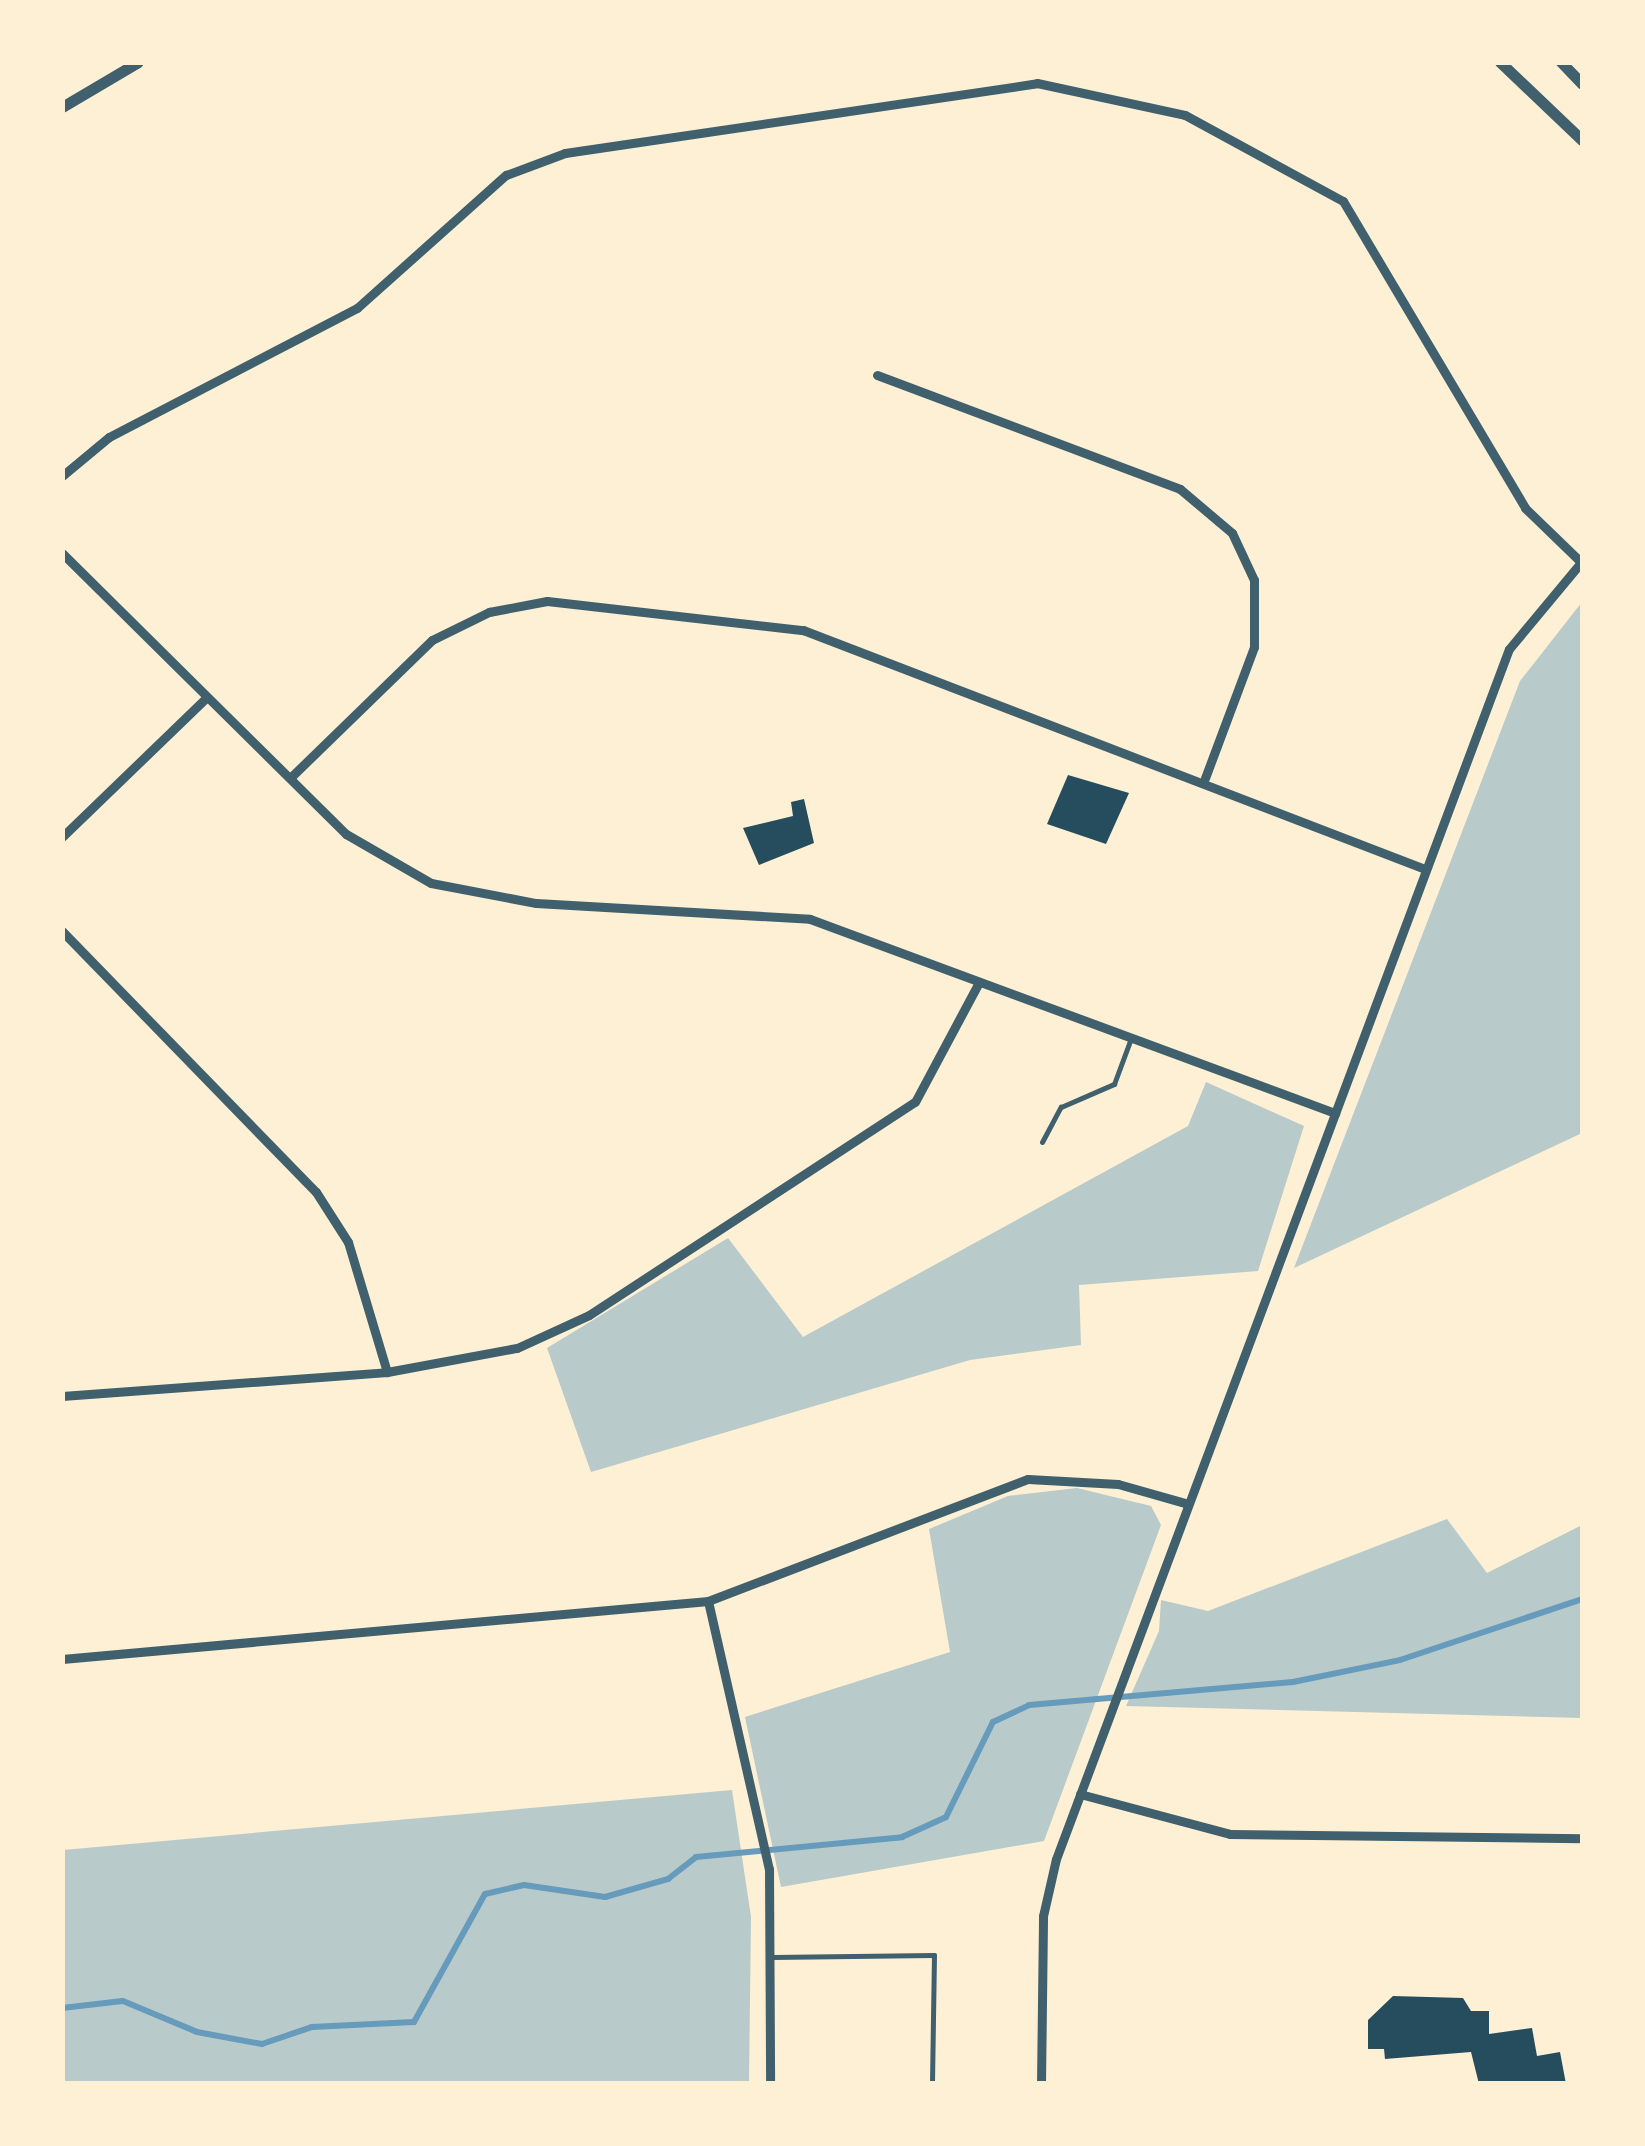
<!DOCTYPE html>
<style>
body{margin:0}
#map{position:relative;width:1645px;height:2146px;overflow:hidden;background:#fdf0d5;font-family:"Noto Serif",serif}
div>[style]{position:absolute}
[style*='--x']{left:calc(var(--x)*1px);top:calc(var(--y)*1px);width:calc(var(--w)*1px);rotate:calc(var(--a)*1deg)}
.green>*{inset:0;background:#b9caca}
.stream>*{height:6px;margin:-3px;padding:0 3px;transform-origin:3px;border-radius:3px;background:#669bbc}
.building>*{inset:0;background:#264d5e}
.service>*{height:5px;margin:-2.5px;padding:0 2.5px;transform-origin:2.5px;border-radius:2.5px;background:#3f606c}
.minor>*{height:9px;margin:-4.5px;padding:0 4.5px;transform-origin:4.5px;border-radius:4.5px;background:#3f606c}
.tertiary>*{height:11px;margin:-5.5px;padding:0 5.5px;transform-origin:5.5px;border-radius:5.5px;background:#3f606c}
span{translate:-50% -50%;white-space:nowrap;text-align:center;line-height:1.15;-webkit-text-stroke:10px #fdf0d5;paint-order:stroke}
.frame{position:absolute;inset:0;border:65px solid #fdf0d5;pointer-events:none}
</style>
<div id="map">
<div class="green">
<i style="clip-path:polygon(1582px 602px,1582px 1133px,1294px 1268px,1520px 681px)"></i>
<i style="clip-path:polygon(1206px 1082px,1304px 1126px,1258px 1271px,1079px 1285px,1081px 1345px,970px 1360px,591px 1472px,547px 1348px,728px 1238px,803px 1337px,1188px 1126px)"></i>
<i style="clip-path:polygon(1077px 1488px,1151px 1506px,1161px 1525px,1044px 1841px,781px 1887px,745px 1717px,950px 1652px,929px 1529px,1008px 1496px)"></i>
<i style="clip-path:polygon(1447px 1519px,1487px 1573px,1582px 1525px,1582px 1718px,1126px 1706px,1159px 1631px,1161px 1600px,1208px 1611px)"></i>
<i style="clip-path:polygon(732px 1790px,751px 1917px,749px 2083px,63px 2083px,63px 1850px)"></i>
</div>
<div class="stream">
<i style="--x:62;--y:2008;--w:61;--a:-6.5"></i>
<i style="--x:123;--y:2001;--w:80;--a:22.7"></i>
<i style="--x:197;--y:2032;--w:66;--a:10.5"></i>
<i style="--x:262;--y:2044;--w:53;--a:-18.8"></i>
<i style="--x:312;--y:2027;--w:102;--a:-2.8"></i>
<i style="--x:414;--y:2022;--w:146;--a:-61"></i>
<i style="--x:485;--y:1894;--w:40;--a:-13"></i>
<i style="--x:524;--y:1885;--w:82;--a:8.4"></i>
<i style="--x:605;--y:1897;--w:66;--a:-15.9"></i>
<i style="--x:668;--y:1879;--w:36;--a:-38"></i>
<i style="--x:696;--y:1857;--w:207;--a:-5.5"></i>
<i style="--x:902;--y:1837;--w:48;--a:-24.4"></i>
<i style="--x:946;--y:1817;--w:106;--a:-63.7"></i>
<i style="--x:993;--y:1722;--w:40;--a:-25"></i>
<i style="--x:1029;--y:1705;--w:265;--a:-5"></i>
<i style="--x:1293;--y:1682;--w:109;--a:-11.6"></i>
<i style="--x:1400;--y:1660;--w:192;--a:-18.5"></i>
</div>
<div class="building">
<i style="clip-path:polygon(1068px 775px,1129px 793px,1106px 844px,1047px 824px)"></i>
<i style="clip-path:polygon(804px 799px,814px 843px,759px 865px,743px 828px,793px 816px,791px 802px)"></i>
<i style="clip-path:polygon(1393px 1996px,1463px 1998px,1471px 2011px,1489px 2011px,1489px 2034px,1532px 2028px,1537px 2056px,1560px 2052px,1566px 2084px,1479px 2084px,1471px 2052px,1385px 2059px,1384px 2049px,1368px 2049px,1368px 2020px)"></i>
</div>
<div class="service">
<i style="--x:1042;--y:1142;--w:40;--a:-62"></i>
<i style="--x:1061;--y:1107;--w:58;--a:-23.5"></i>
<i style="--x:1114;--y:1084;--w:49;--a:-69.7"></i>
<i style="--x:772;--y:1957;--w:162;--a:-0.7"></i>
<i style="--x:934;--y:1955;--w:129;--a:90.9"></i>
</div>
<div class="minor">
<i style="--x:877;--y:375;--w:324;--a:20.6"></i>
<i style="--x:1180;--y:489;--w:68;--a:40.2"></i>
<i style="--x:1232;--y:533;--w:52;--a:64.9"></i>
<i style="--x:1254;--y:580;--w:67;--a:90"></i>
<i style="--x:1254;--y:647;--w:140;--a:110.5"></i>
<i style="--x:62;--y:476;--w:61;--a:-39.7"></i>
<i style="--x:109;--y:437;--w:280;--a:-27.5"></i>
<i style="--x:357;--y:308;--w:200;--a:-41.8"></i>
<i style="--x:506;--y:175;--w:63;--a:-20.4"></i>
<i style="--x:565;--y:153;--w:477;--a:-8.4"></i>
<i style="--x:1037;--y:83;--w:151;--a:12.2"></i>
<i style="--x:1185;--y:115;--w:180;--a:28.6"></i>
<i style="--x:1343;--y:201;--w:357;--a:59.3"></i>
<i style="--x:1525;--y:508;--w:78;--a:44"></i>
<i style="--x:62;--y:553;--w:400;--a:44.7"></i>
<i style="--x:346;--y:834;--w:98;--a:30"></i>
<i style="--x:431;--y:883;--w:107;--a:10.8"></i>
<i style="--x:536;--y:903;--w:274;--a:3.3"></i>
<i style="--x:810;--y:919;--w:560;--a:20.28"></i>
<i style="--x:290;--y:778;--w:198;--a:-44.2"></i>
<i style="--x:432;--y:640;--w:64;--a:-26.2"></i>
<i style="--x:489;--y:612;--w:59;--a:-10.7"></i>
<i style="--x:547;--y:601;--w:258;--a:6.5"></i>
<i style="--x:803;--y:630;--w:666;--a:21.02"></i>
<i style="--x:62;--y:837;--w:199;--a:-44"></i>
<i style="--x:62;--y:931;--w:364;--a:45.8"></i>
<i style="--x:316;--y:1192;--w:59;--a:57.4"></i>
<i style="--x:348;--y:1242;--w:136;--a:73.3"></i>
<i style="--x:62;--y:1396;--w:326;--a:-4.2"></i>
<i style="--x:387;--y:1372;--w:132;--a:-10.5"></i>
<i style="--x:517;--y:1348;--w:79;--a:-24.6"></i>
<i style="--x:589;--y:1315;--w:389;--a:-33.2"></i>
<i style="--x:915;--y:1102;--w:136;--a:-61.9"></i>
<i style="--x:708;--y:1601;--w:275;--a:77.2"></i>
<i style="--x:769;--y:1869;--w:215;--a:89.7"></i>
<i style="--x:62;--y:1659;--w:649;--a:-5.13"></i>
<i style="--x:708;--y:1601;--w:342;--a:-20.9"></i>
<i style="--x:1028;--y:1479;--w:90;--a:3.2"></i>
<i style="--x:1118;--y:1484;--w:70;--a:15.8"></i>
<i style="--x:1080;--y:1794;--w:155;--a:14.9"></i>
<i style="--x:1230;--y:1834;--w:352;--a:0.7"></i>
<i style="--x:1041;--y:2084;--w:168;--a:-89.3"></i>
<i style="--x:1043;--y:1916;--w:58;--a:-77.2"></i>
<i style="--x:1056;--y:1859;--w:1292;--a:-69.48"></i>
<i style="--x:1509;--y:649;--w:114;--a:-50.3"></i>
</div>
<div class="tertiary">
<i style="--x:1500;--y:62;--w:113;--a:43.6"></i>
<i style="--x:1561;--y:62;--w:30;--a:46"></i>
<i style="--x:62;--y:107;--w:88;--a:-30.6"></i>
</div>
<div class="frame"></div>
</div>
